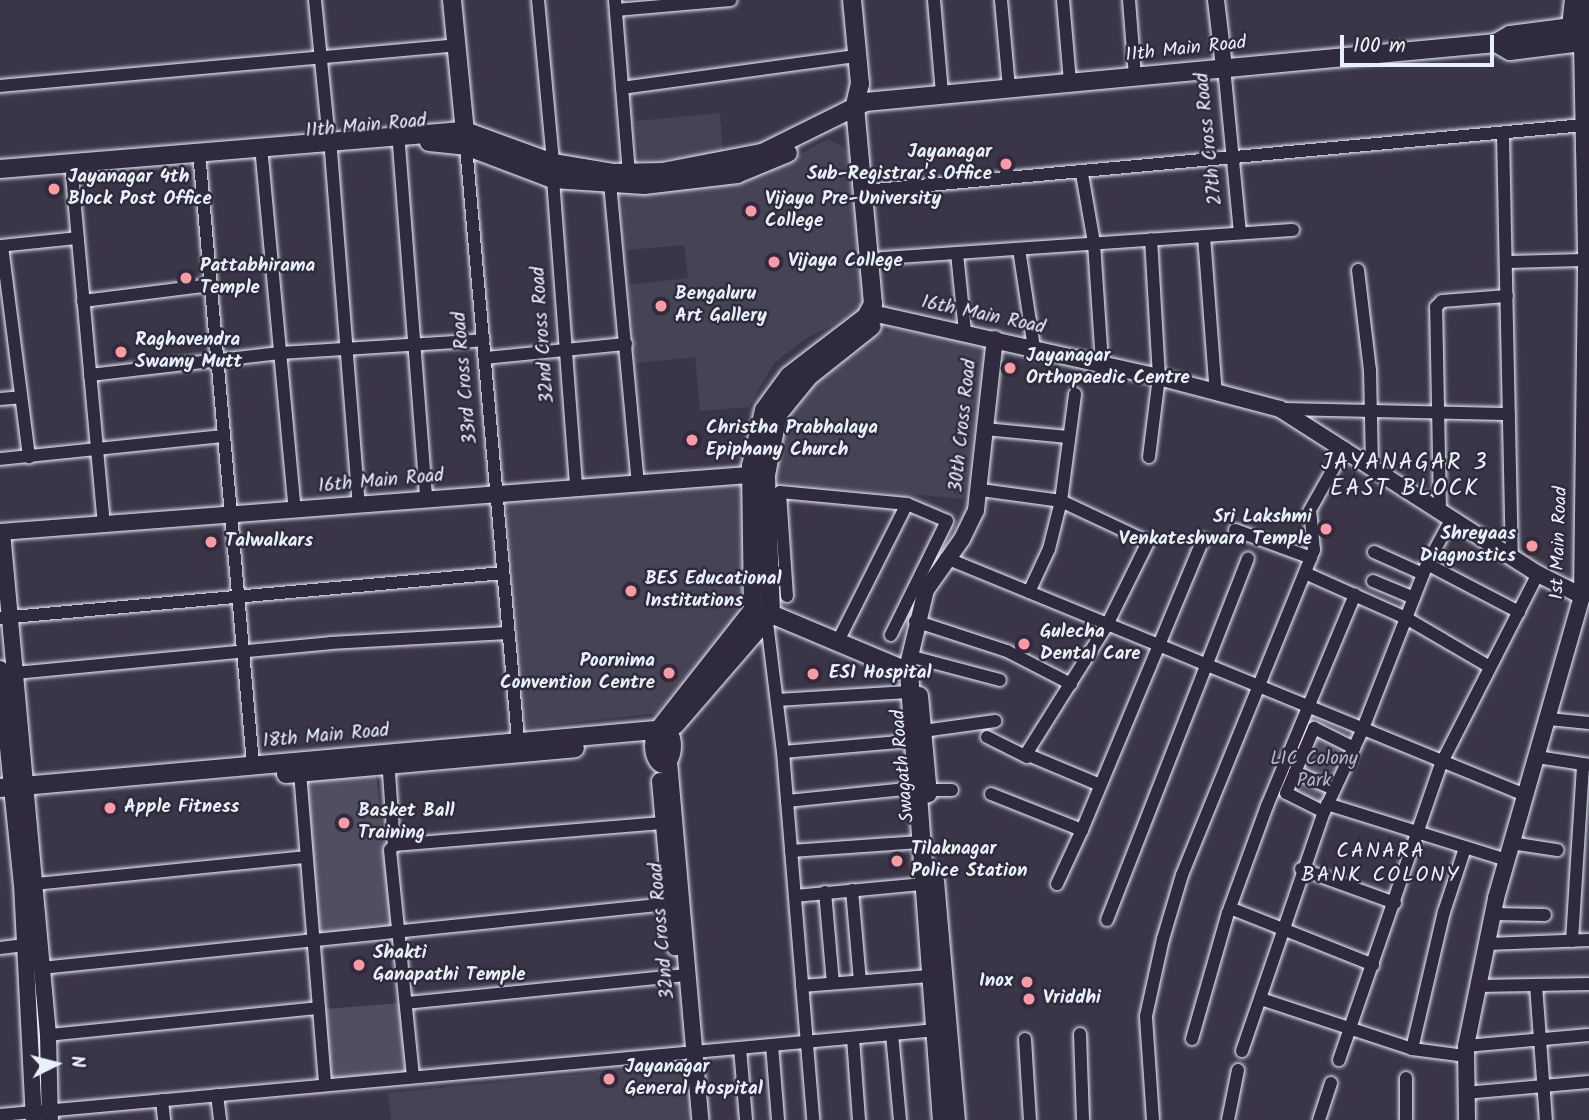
<!DOCTYPE html>
<style>
body{margin:0}
#map{position:relative;width:1589px;height:1120px;overflow:hidden;background:#3a3648;font-family:Kalam,sans-serif}
div>[style]{position:absolute}
[style*='--x']{left:calc(var(--x)*1px);top:calc(var(--y)*1px);width:calc(var(--w)*1px);rotate:calc(var(--a)*1deg)}
.built>*{inset:0;background:#464354}
.green>*{inset:0;background:#504e5f}
.roads{filter:drop-shadow(0 0 2px #e8f1f8) drop-shadow(0 0 2px #e8f1f8)}
.minor>*{height:12px;margin:-6px;padding:0 6px;transform-origin:6px;border-radius:6px;background:#2f2a3d}
.tertiary>*{height:16px;margin:-8px;padding:0 8px;transform-origin:8px;border-radius:8px;background:#2f2a3d}
.secondary>*{height:18px;margin:-9px;padding:0 9px;transform-origin:9px;border-radius:9px;background:#2f2a3d}
.secondary>.ring{margin:-9px;padding:0;box-sizing:content-box;background:none;border:18px solid #2f2a3d;border-radius:50%}
.dots>*{width:19px;height:19px;translate:-50% -50%;box-sizing:border-box;border:4px solid #2f2a3d;border-radius:50%}
span{translate:-50% -50%;white-space:nowrap;text-align:center;line-height:1.15;-webkit-text-stroke:5px #2f2a3d;paint-order:stroke}
.street-label{font-size:19px;color:#e8f1f8}
.poi-label{font-size:19px;color:#e8f1f8;font-weight:700}
.right{translate:-100% -50%;text-align:right}
.left{translate:0 -50%;text-align:left}
.park-label{font-size:19px;color:#b3b8c2}
.neighbourhood-label{font-size:21px;color:#e8f1f8;letter-spacing:2px}
.quarter-label{font-size:23px;color:#e8f1f8;letter-spacing:2px}
.north{position:absolute;left:21px;top:1029px;width:70px;height:70px;-webkit-text-stroke:5px #2f2a3d;paint-order:stroke;rotate:84deg;font-size:19px;font-weight:700;line-height:28px;text-align:center;color:#e8f1f8}
.north::after{content:'';display:block;margin:auto;width:24px;height:32px;background:#e8f1f8;clip-path:polygon(50% 0,100% 100%,50% 72%,0 100%)}
.scale{position:absolute;left:1340px;top:35px;width:154px;height:32px;box-sizing:border-box;border:4px solid #e8f1f8;border-top:0;padding-left:9px;font-size:21px;line-height:24px;white-space:nowrap;color:#e8f1f8;-webkit-text-stroke:5px #2f2a3d;paint-order:stroke}
</style>
<div id="map">
<div class="built">
<i style="clip-path:polygon(720px 113px,723px 153px,640px 161px,636px 121px)"></i>
<i style="clip-path:polygon(828px 139px,851px 151px,866px 308px,805px 339px,774px 363px,749px 407px,700px 411px,695px 357px,637px 363px,629px 285px,688px 278px,684px 245px,627px 250px,622px 193px,735px 181px,776px 167px)"></i>
<i style="clip-path:polygon(891px 329px,987px 345px,964px 499px,776px 482px,776px 433px,794px 398px,853px 350px)"></i>
<i style="clip-path:polygon(746px 478px,751px 570px,743px 612px,657px 713px,527px 728px,507px 503px)"></i>
<i style="clip-path:polygon(681px 1064px,688px 1120px,391px 1120px,388px 1093px)"></i>
</div>
<div class="green">
<i style="clip-path:polygon(1312px 722px,1349px 739px,1320px 811px,1281px 795px)"></i>
<i style="clip-path:polygon(375px 767px,394px 927px,319px 934px,304px 773px)"></i>
<i style="clip-path:polygon(401px 1003px,409px 1073px,331px 1081px,325px 1009px)"></i>
</div>
<div class="roads">
<div class="minor">
<i style="--x:315;--y:0;--w:142;--a:84.3"></i>
<i style="--x:538;--y:0;--w:164;--a:84.7"></i>
<i style="--x:615;--y:0;--w:174;--a:85.4"></i>
<i style="--x:934;--y:0;--w:94;--a:85.1"></i>
<i style="--x:1001;--y:0;--w:88;--a:84.8"></i>
<i style="--x:1063;--y:0;--w:81;--a:85.1"></i>
<i style="--x:1129;--y:0;--w:77;--a:85.5"></i>
<i style="--x:616;--y:10;--w:115;--a:-5"></i>
<i style="--x:1224;--y:67;--w:167;--a:84.5"></i>
<i style="--x:0;--y:86;--w:458;--a:-5.1"></i>
<i style="--x:622;--y:88;--w:237;--a:-7.8"></i>
<i style="--x:1503;--y:135;--w:422;--a:88.8"></i>
<i style="--x:399;--y:145;--w:355;--a:85.6"></i>
<i style="--x:466;--y:146;--w:606;--a:84.99"></i>
<i style="--x:331;--y:151;--w:355;--a:85.5"></i>
<i style="--x:262;--y:157;--w:355;--a:84.7"></i>
<i style="--x:200;--y:163;--w:603;--a:84.96"></i>
<i style="--x:72;--y:174;--w:353;--a:84.8"></i>
<i style="--x:1082;--y:174;--w:70;--a:80.1"></i>
<i style="--x:1094;--y:243;--w:121;--a:86.2"></i>
<i style="--x:553;--y:179;--w:309;--a:85.7"></i>
<i style="--x:610;--y:183;--w:300;--a:84.7"></i>
<i style="--x:875;--y:190;--w:712;--a:-5.24"></i>
<i style="--x:1204;--y:236;--w:158;--a:85.7"></i>
<i style="--x:0;--y:246;--w:78;--a:-5.9"></i>
<i style="--x:2;--y:246;--w:213;--a:82.7"></i>
<i style="--x:1019;--y:249;--w:100;--a:81.4"></i>
<i style="--x:957;--y:253;--w:79;--a:84.2"></i>
<i style="--x:882;--y:258;--w:412;--a:-3.9"></i>
<i style="--x:1506;--y:262;--w:79;--a:-1.5"></i>
<i style="--x:1358;--y:270;--w:101;--a:83.2"></i>
<i style="--x:1370;--y:370;--w:95;--a:88.8"></i>
<i style="--x:83;--y:301;--w:129;--a:-7.1"></i>
<i style="--x:485;--y:358;--w:142;--a:-5.7"></i>
<i style="--x:90;--y:375;--w:191;--a:-6.6"></i>
<i style="--x:280;--y:353;--w:204;--a:-3.6"></i>
<i style="--x:0;--y:399;--w:21;--a:-5"></i>
<i style="--x:1280;--y:409;--w:229;--a:1.3"></i>
<i style="--x:985;--y:429;--w:83;--a:5.5"></i>
<i style="--x:1149;--y:457;--w:81;--a:-82.9"></i>
<i style="--x:1159;--y:377;--w:138;--a:-93.3"></i>
<i style="--x:0;--y:459;--w:225;--a:-5.9"></i>
<i style="--x:981;--y:490;--w:81;--a:7.8"></i>
<i style="--x:1061;--y:501;--w:96;--a:25.2"></i>
<i style="--x:1148;--y:542;--w:93;--a:116.3"></i>
<i style="--x:1107;--y:625;--w:152;--a:122.1"></i>
<i style="--x:1026;--y:754;--w:80;--a:22.7"></i>
<i style="--x:1440;--y:510;--w:203;--a:-91.1"></i>
<i style="--x:1436;--y:307;--w:8;--a:-45"></i>
<i style="--x:1442;--y:301;--w:65;--a:-4.4"></i>
<i style="--x:1235;--y:530;--w:81;--a:20.2"></i>
<i style="--x:1374;--y:552;--w:54;--a:24.2"></i>
<i style="--x:946;--y:558;--w:626;--a:22.26"></i>
<i style="--x:1427;--y:564;--w:104;--a:27.6"></i>
<i style="--x:1305;--y:573;--w:111;--a:24"></i>
<i style="--x:1406;--y:618;--w:97;--a:30.3"></i>
<i style="--x:1373;--y:581;--w:44;--a:22.5"></i>
<i style="--x:1029;--y:592;--w:47;--a:-65.1"></i>
<i style="--x:1049;--y:549;--w:49;--a:-76"></i>
<i style="--x:1061;--y:501;--w:108;--a:-82.5"></i>
<i style="--x:787;--y:596;--w:104;--a:-93.9"></i>
<i style="--x:780;--y:492;--w:128;--a:5.4"></i>
<i style="--x:907;--y:504;--w:43;--a:23"></i>
<i style="--x:947;--y:521;--w:127;--a:116.2"></i>
<i style="--x:0;--y:618;--w:505;--a:-5.11"></i>
<i style="--x:915;--y:621;--w:97;--a:18.1"></i>
<i style="--x:1007;--y:651;--w:72;--a:27.3"></i>
<i style="--x:767;--y:622;--w:131;--a:83"></i>
<i style="--x:783;--y:752;--w:369;--a:85.3"></i>
<i style="--x:838;--y:641;--w:153;--a:-63.3"></i>
<i style="--x:909;--y:656;--w:94;--a:14.8"></i>
<i style="--x:15;--y:673;--w:316;--a:-5.4"></i>
<i style="--x:330;--y:643;--w:178;--a:-3.2"></i>
<i style="--x:777;--y:700;--w:131;--a:-3.5"></i>
<i style="--x:1549;--y:719;--w:40;--a:5.7"></i>
<i style="--x:923;--y:731;--w:73;--a:-7.9"></i>
<i style="--x:987;--y:737;--w:45;--a:26.6"></i>
<i style="--x:783;--y:752;--w:128;--a:-4.9"></i>
<i style="--x:1537;--y:757;--w:53;--a:8.7"></i>
<i style="--x:388;--y:758;--w:87;--a:86.1"></i>
<i style="--x:300;--y:772;--w:314;--a:85.4"></i>
<i style="--x:1295;--y:772;--w:43;--a:23.6"></i>
<i style="--x:928;--y:790;--w:24;--a:0"></i>
<i style="--x:991;--y:794;--w:98;--a:21.6"></i>
<i style="--x:1082;--y:830;--w:315;--a:-67.4"></i>
<i style="--x:787;--y:801;--w:130;--a:-5.8"></i>
<i style="--x:1327;--y:804;--w:189;--a:17.3"></i>
<i style="--x:1324;--y:812;--w:42;--a:-153.4"></i>
<i style="--x:1286;--y:793;--w:71;--a:-66.7"></i>
<i style="--x:1314;--y:728;--w:45;--a:26.6"></i>
<i style="--x:1511;--y:843;--w:47;--a:8.7"></i>
<i style="--x:394;--y:845;--w:278;--a:-4.7"></i>
<i style="--x:394;--y:845;--w:6;--a:129"></i>
<i style="--x:390;--y:850;--w:228;--a:84.2"></i>
<i style="--x:791;--y:851;--w:129;--a:-4"></i>
<i style="--x:1301;--y:869;--w:100;--a:19.9"></i>
<i style="--x:35;--y:884;--w:272;--a:-5.7"></i>
<i style="--x:1057;--y:884;--w:60;--a:-65.2"></i>
<i style="--x:852;--y:890;--w:91;--a:85"></i>
<i style="--x:825;--y:892;--w:91;--a:85"></i>
<i style="--x:795;--y:896;--w:129;--a:-5.4"></i>
<i style="--x:1230;--y:908;--w:154;--a:21.7"></i>
<i style="--x:1493;--y:914;--w:52;--a:1.1"></i>
<i style="--x:1107;--y:920;--w:388;--a:-68.7"></i>
<i style="--x:1572;--y:941;--w:177;--a:-86.4"></i>
<i style="--x:1488;--y:944;--w:101;--a:-2.3"></i>
<i style="--x:0;--y:948;--w:25;--a:-7"></i>
<i style="--x:41;--y:968;--w:640;--a:-5.83"></i>
<i style="--x:1536;--y:985;--w:135;--a:85.8"></i>
<i style="--x:802;--y:986;--w:128;--a:-4.5"></i>
<i style="--x:1479;--y:986;--w:110;--a:-1"></i>
<i style="--x:1261;--y:999;--w:159;--a:18.3"></i>
<i style="--x:1412;--y:1049;--w:53;--a:7.5"></i>
<i style="--x:406;--y:1003;--w:283;--a:-5.7"></i>
<i style="--x:892;--y:1034;--w:86;--a:84.7"></i>
<i style="--x:1080;--y:1034;--w:86;--a:88"></i>
<i style="--x:48;--y:1035;--w:272;--a:-5.7"></i>
<i style="--x:853;--y:1038;--w:82;--a:85.8"></i>
<i style="--x:1025;--y:1039;--w:81;--a:86.5"></i>
<i style="--x:1192;--y:1039;--w:131;--a:-74.1"></i>
<i style="--x:1228;--y:913;--w:114;--a:-70"></i>
<i style="--x:1267;--y:806;--w:229;--a:-67.4"></i>
<i style="--x:772;--y:1045;--w:75;--a:85.4"></i>
<i style="--x:1466;--y:1046;--w:123;--a:-5.1"></i>
<i style="--x:740;--y:1048;--w:72;--a:85.2"></i>
<i style="--x:1412;--y:1049;--w:141;--a:-76.9"></i>
<i style="--x:1444;--y:912;--w:67;--a:-71.8"></i>
<i style="--x:1242;--y:1051;--w:253;--a:-71.1"></i>
<i style="--x:1324;--y:812;--w:89;--a:-64.9"></i>
<i style="--x:1362;--y:731;--w:179;--a:-68.7"></i>
<i style="--x:1427;--y:564;--w:52;--a:-61.5"></i>
<i style="--x:694;--y:1052;--w:241;--a:-5.2"></i>
<i style="--x:1339;--y:1060;--w:313;--a:-71"></i>
<i style="--x:1441;--y:764;--w:213;--a:-63"></i>
<i style="--x:1406;--y:1078;--w:42;--a:90"></i>
<i style="--x:1465;--y:1093;--w:124;--a:-5.1"></i>
<i style="--x:217;--y:1095;--w:25;--a:83"></i>
<i style="--x:162;--y:1100;--w:20;--a:84"></i>
<i style="--x:0;--y:1115;--w:687;--a:-5.18"></i>
<i style="--x:1153;--y:1120;--w:104;--a:-93.9"></i>
<i style="--x:1146;--y:1016;--w:79;--a:-77.6"></i>
<i style="--x:1163;--y:939;--w:67;--a:-73.5"></i>
<i style="--x:1182;--y:875;--w:351;--a:-67.9"></i>
<i style="--x:1314;--y:550;--w:40;--a:-95.7"></i>
<i style="--x:1310;--y:510;--w:71;--a:-60.6"></i>
<i style="--x:1228;--y:1120;--w:51;--a:-78.7"></i>
<i style="--x:1319;--y:1120;--w:39;--a:-72"></i>
</div>
<div class="tertiary">
<i style="--x:1216;--y:0;--w:67;--a:83.2"></i>
<i style="--x:881;--y:315;--w:285;--a:12.6"></i>
<i style="--x:1159;--y:377;--w:125;--a:14.8"></i>
<i style="--x:1280;--y:409;--w:306;--a:32.6"></i>
<i style="--x:1538;--y:574;--w:49;--a:26.6"></i>
<i style="--x:0;--y:532;--w:764;--a:-4.35"></i>
<i style="--x:2;--y:532;--w:505;--a:84.77"></i>
<i style="--x:48;--y:1035;--w:85;--a:88.7"></i>
<i style="--x:0;--y:669;--w:216;--a:84.2"></i>
<i style="--x:22;--y:884;--w:236;--a:87.1"></i>
<i style="--x:907;--y:669;--w:81;--a:-76.5"></i>
<i style="--x:926;--y:590;--w:62;--a:-54.8"></i>
<i style="--x:962;--y:539;--w:32;--a:-64"></i>
<i style="--x:976;--y:510;--w:172;--a:-83.7"></i>
<i style="--x:667;--y:739;--w:382;--a:85"></i>
<i style="--x:660;--y:781;--w:167;--a:84.8"></i>
<i style="--x:1467;--y:1120;--w:74;--a:-90.8"></i>
<i style="--x:1466;--y:1046;--w:151;--a:-78.5"></i>
<i style="--x:1496;--y:898;--w:314;--a:-74.1"></i>
<i style="--x:1582;--y:596;--w:345;--a:-89.3"></i>
<i style="--x:1586;--y:251;--w:215;--a:-91.1"></i>
</div>
<div class="secondary">
<i style="--x:452;--y:0;--w:144;--a:84.4"></i>
<i style="--x:1496;--y:43;--w:16;--a:30"></i>
<i style="--x:1510;--y:51;--w:64;--a:-7.2"></i>
<i style="--x:1573;--y:43;--w:18;--a:-45"></i>
<i style="--x:1586;--y:30;--w:30;--a:-88"></i>
<i style="--x:429;--y:142;--w:37;--a:6"></i>
<i style="--x:466;--y:146;--w:93;--a:20.8"></i>
<i style="--x:553;--y:179;--w:91;--a:3.8"></i>
<i style="--x:644;--y:185;--w:94;--a:-6.7"></i>
<i style="--x:737;--y:174;--w:55;--a:-22.4"></i>
<i style="--x:0;--y:169;--w:467;--a:-4.7"></i>
<i style="--x:465;--y:131;--w:94;--a:20"></i>
<i style="--x:553;--y:163;--w:62;--a:9.3"></i>
<i style="--x:614;--y:173;--w:48;--a:-1.2"></i>
<i style="--x:662;--y:172;--w:102;--a:-10.8"></i>
<i style="--x:762;--y:153;--w:115;--a:-26.3"></i>
<i style="--x:865;--y:102;--w:634;--a:-5.34"></i>
<i style="--x:1496;--y:43;--w:16;--a:-30"></i>
<i style="--x:1510;--y:35;--w:62;--a:-7.5"></i>
<i style="--x:1571;--y:27;--w:27;--a:-84"></i>
<i style="--x:771;--y:614;--w:150;--a:22.8"></i>
<i style="--x:909;--y:672;--w:449;--a:85.8"></i>
<i style="--x:919;--y:696;--w:98;--a:84.8"></i>
<i style="--x:675;--y:725;--w:147;--a:-49.1"></i>
<i style="--x:771;--y:614;--w:139;--a:-92.1"></i>
<i style="--x:766;--y:475;--w:62;--a:-78.9"></i>
<i style="--x:778;--y:414;--w:49;--a:-50.8"></i>
<i style="--x:809;--y:376;--w:80;--a:-38.4"></i>
<i class="ring" style="left:654px;top:728px;width:-4px;height:-4px"></i>
<i style="--x:660;--y:728;--w:150;--a:-51.8"></i>
<i style="--x:753;--y:610;--w:144;--a:-90.8"></i>
<i style="--x:751;--y:466;--w:57;--a:-76.9"></i>
<i style="--x:764;--y:410;--w:42;--a:-53.7"></i>
<i style="--x:789;--y:376;--w:97;--a:-37.5"></i>
<i style="--x:866;--y:317;--w:15;--a:-62"></i>
<i style="--x:873;--y:304;--w:200;--a:-95.2"></i>
<i style="--x:855;--y:105;--w:22;--a:-77"></i>
<i style="--x:860;--y:84;--w:84;--a:-95.4"></i>
<i style="--x:286;--y:774;--w:290;--a:-5.1"></i>
<i style="--x:0;--y:788;--w:658;--a:-5.06"></i>
<i style="--x:935;--y:881;--w:240;--a:85"></i>
</div>
</div>
<div class="dots">
<i style="left:1006px;top:164px;background:#ff9aa2"></i>
<i style="left:54px;top:189px;background:#ff9aa2"></i>
<i style="left:751px;top:211px;background:#ff9aa2"></i>
<i style="left:774px;top:262px;background:#ff9aa2"></i>
<i style="left:186px;top:278px;background:#ff9aa2"></i>
<i style="left:661px;top:306px;background:#ff9aa2"></i>
<i style="left:121px;top:352px;background:#ff9aa2"></i>
<i style="left:1010px;top:368px;background:#ff9aa2"></i>
<i style="left:692px;top:440px;background:#ff9aa2"></i>
<i style="left:1326px;top:529px;background:#ff9aa2"></i>
<i style="left:211px;top:542px;background:#ff9aa2"></i>
<i style="left:1532px;top:546px;background:#ff9aa2"></i>
<i style="left:631px;top:591px;background:#ff9aa2"></i>
<i style="left:1024px;top:644px;background:#ff9aa2"></i>
<i style="left:669px;top:673px;background:#ff9aa2"></i>
<i style="left:813px;top:674px;background:#ff9aa2"></i>
<i style="left:110px;top:808px;background:#ff9aa2"></i>
<i style="left:344px;top:823px;background:#ff9aa2"></i>
<i style="left:897px;top:861px;background:#ff9aa2"></i>
<i style="left:359px;top:965px;background:#ff9aa2"></i>
<i style="left:1027px;top:982px;background:#ff9aa2"></i>
<i style="left:1029px;top:999px;background:#ff9aa2"></i>
<i style="left:609px;top:1079px;background:#ff9aa2"></i>
</div>
<div class="street-label">
<span style="left:1186px;top:50px;rotate:-6deg">11th Main Road</span>
<span style="left:366px;top:127px;rotate:-5deg">11th Main Road</span>
<span style="left:1210px;top:139px;rotate:-96deg">27th Cross Road</span>
<span style="left:983px;top:316px;rotate:12deg">16th Main Road</span>
<span style="left:544px;top:335px;rotate:-94deg">32nd Cross Road</span>
<span style="left:466px;top:378px;rotate:-95deg">33rd Cross Road</span>
<span style="left:964px;top:426px;rotate:-84deg">30th Cross Road</span>
<span style="left:381px;top:482px;rotate:-5deg">16th Main Road</span>
<span style="left:1560px;top:543px;rotate:-88deg">1st Main Road</span>
<span style="left:326px;top:737px;rotate:-5deg">18th Main Road</span>
<span style="left:904px;top:766px;rotate:-95deg">Swagath Road</span>
<span style="left:663px;top:931px;rotate:-95deg">32nd Cross Road</span>
</div>
<div class="poi-label">
<span class="right" style="left:992px;top:164px">Jayanagar<br>Sub-Registrar's Office</span>
<span class="left" style="left:68px;top:189px">Jayanagar 4th<br>Block Post Office</span>
<span class="left" style="left:765px;top:211px">Vijaya Pre-University<br>College</span>
<span class="left" style="left:788px;top:262px">Vijaya College</span>
<span class="left" style="left:200px;top:278px">Pattabhirama<br>Temple</span>
<span class="left" style="left:675px;top:306px">Bengaluru<br>Art Gallery</span>
<span class="left" style="left:135px;top:352px">Raghavendra<br>Swamy Mutt</span>
<span class="left" style="left:1026px;top:368px">Jayanagar<br>Orthopaedic Centre</span>
<span class="left" style="left:706px;top:440px">Christha Prabhalaya<br>Epiphany Church</span>
<span class="right" style="left:1312px;top:529px">Sri Lakshmi<br>Venkateshwara Temple</span>
<span class="right" style="left:1516px;top:546px">Shreyaas<br>Diagnostics</span>
<span class="left" style="left:225px;top:542px">Talwalkars</span>
<span class="left" style="left:645px;top:591px">BES Educational<br>Institutions</span>
<span class="left" style="left:1040px;top:644px">Gulecha<br>Dental Care</span>
<span class="right" style="left:655px;top:673px">Poornima<br>Convention Centre</span>
<span class="left" style="left:829px;top:674px">ESI Hospital</span>
<span class="left" style="left:124px;top:808px">Apple Fitness</span>
<span class="left" style="left:358px;top:823px">Basket Ball<br>Training</span>
<span class="left" style="left:911px;top:861px">Tilaknagar<br>Police Station</span>
<span class="left" style="left:373px;top:965px">Shakti<br>Ganapathi Temple</span>
<span class="right" style="left:1013px;top:982px">Inox</span>
<span class="left" style="left:1043px;top:999px">Vriddhi</span>
<span class="left" style="left:625px;top:1079px">Jayanagar<br>General Hospital</span>
</div>
<div class="park-label">
<span style="left:1314px;top:771px">LIC Colony<br>Park</span>
</div>
<div class="neighbourhood-label">
<span style="left:1381px;top:864px">CANARA<br>BANK COLONY</span>
</div>
<div class="quarter-label">
<span style="left:1405px;top:476px">JAYANAGAR 3<br>EAST BLOCK</span>
</div>
<div class="north">N</div>
<div class="scale">100 m</div>
</div>
